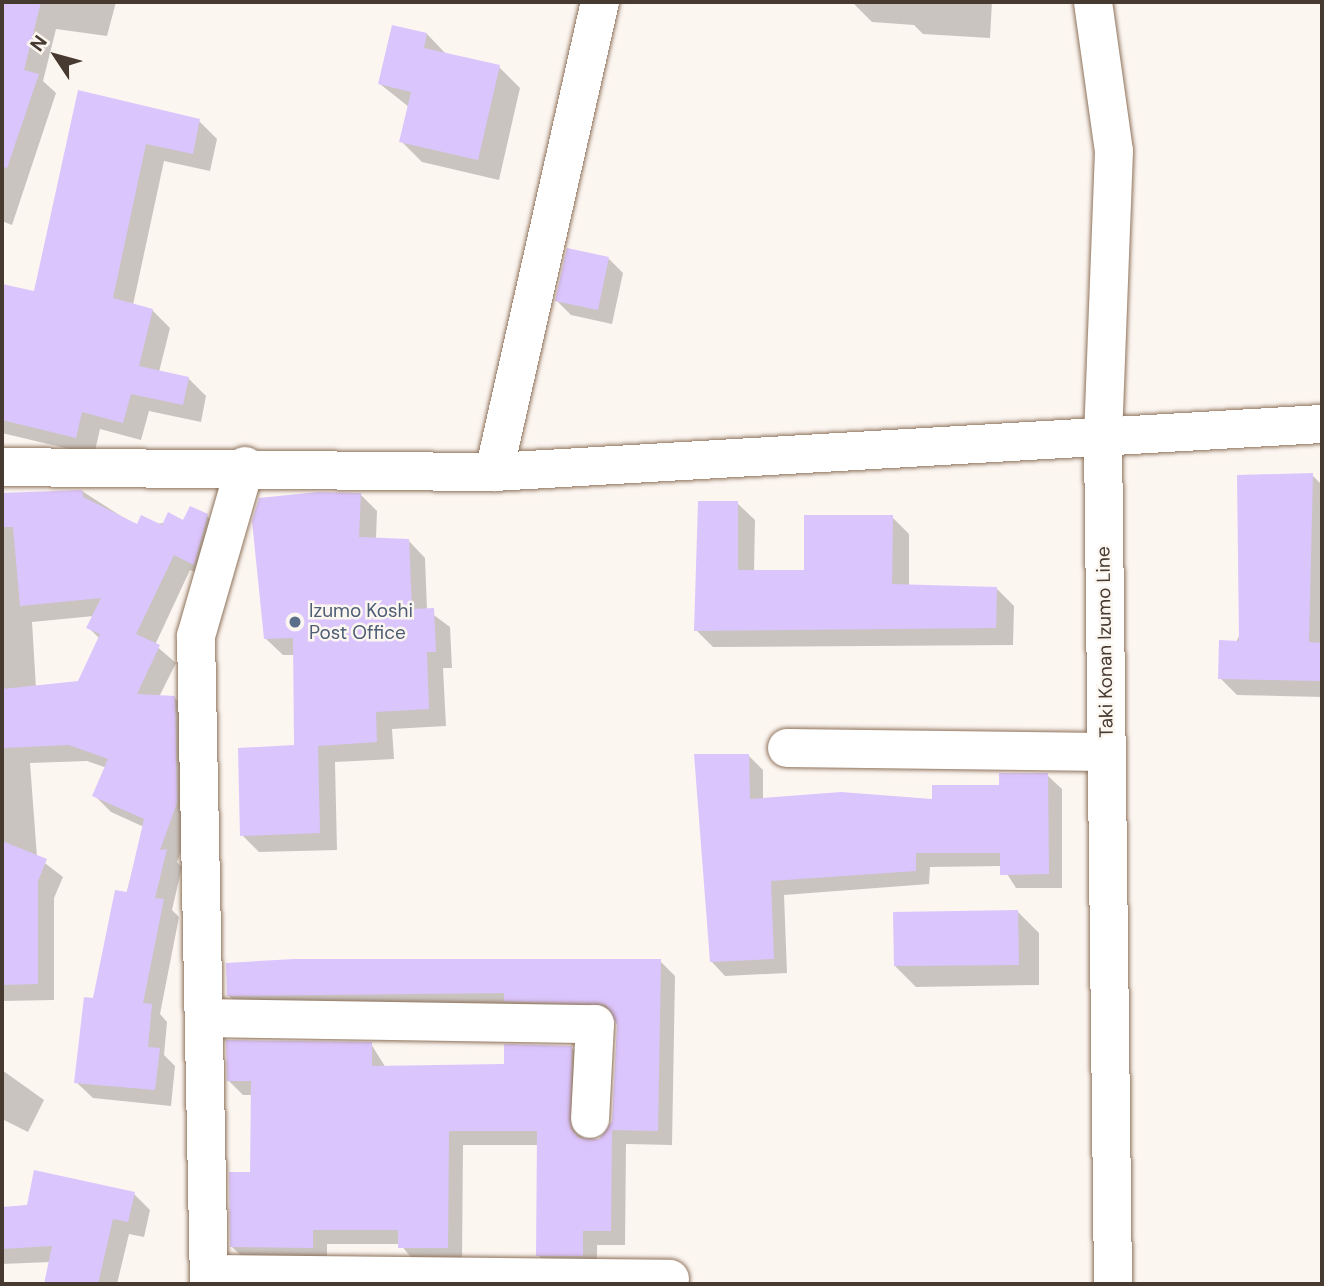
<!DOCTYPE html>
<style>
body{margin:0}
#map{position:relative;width:1324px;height:1286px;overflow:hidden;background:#fcf6f1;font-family:"DM Sans",sans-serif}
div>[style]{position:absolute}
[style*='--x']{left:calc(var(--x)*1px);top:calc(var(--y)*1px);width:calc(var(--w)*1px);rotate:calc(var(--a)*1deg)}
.shadow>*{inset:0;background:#0003}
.building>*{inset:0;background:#dbc5fd}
.roads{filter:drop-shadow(0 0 2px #8e725b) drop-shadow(0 0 2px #8e725b)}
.minor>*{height:38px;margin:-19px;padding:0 19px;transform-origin:19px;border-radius:19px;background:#fff}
.major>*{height:38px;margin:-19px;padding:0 19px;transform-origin:19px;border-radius:19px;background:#fff}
.dots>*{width:19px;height:19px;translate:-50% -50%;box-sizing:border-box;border:4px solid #fcf6f1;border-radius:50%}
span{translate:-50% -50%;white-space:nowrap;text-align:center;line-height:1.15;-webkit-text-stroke:5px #fcf6f1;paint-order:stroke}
.service-label{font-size:19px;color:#4e5e75}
.left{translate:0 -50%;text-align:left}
.street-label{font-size:19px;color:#473a30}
.frame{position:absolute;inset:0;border:4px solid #473a30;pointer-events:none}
.north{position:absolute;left:21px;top:21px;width:70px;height:70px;-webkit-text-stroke:5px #fcf6f1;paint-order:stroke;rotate:306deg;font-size:19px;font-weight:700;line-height:28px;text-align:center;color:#473a30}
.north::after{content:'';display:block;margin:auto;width:24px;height:32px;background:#473a30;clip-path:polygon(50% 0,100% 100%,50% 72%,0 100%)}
</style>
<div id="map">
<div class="shadow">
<i style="clip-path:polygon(2px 2px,116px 2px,107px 36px,56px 29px,43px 81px,56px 93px,12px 225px,2px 221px)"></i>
<i style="clip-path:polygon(992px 2px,990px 38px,923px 34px,914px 25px,872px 22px,853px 3px)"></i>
<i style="clip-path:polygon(427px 34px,447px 55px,499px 67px,520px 88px,499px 180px,422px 162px,401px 141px,409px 107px,380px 84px)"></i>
<i style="clip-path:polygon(80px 92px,199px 121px,217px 139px,210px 171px,164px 161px,133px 305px,152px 310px,170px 328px,159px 372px,188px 378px,206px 396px,201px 422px,149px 411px,141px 440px,100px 429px,94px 455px,2px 433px,2px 285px,36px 293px)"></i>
<i style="clip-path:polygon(609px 259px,623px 273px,612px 324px,571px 315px,557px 301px)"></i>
<i style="clip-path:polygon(1312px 475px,1322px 485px,1322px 697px,1237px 695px,1220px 678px)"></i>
<i style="clip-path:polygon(evenodd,82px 491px,138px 527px,207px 516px,224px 532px,210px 580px,190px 570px,155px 645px,176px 663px,159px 697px,175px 698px,191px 714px,193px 820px,177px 862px,182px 867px,172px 910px,179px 917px,160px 1014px,167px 1022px,164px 1055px,175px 1066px,171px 1106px,93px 1098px,76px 1082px,144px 827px,111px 812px,95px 796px,107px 768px,87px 761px,30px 763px,37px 857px,63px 877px,54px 898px,54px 1000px,2px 1001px,2px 495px,82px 491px,94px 616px,88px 627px,100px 639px,79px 683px,36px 688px,32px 622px,94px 616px)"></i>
<i style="clip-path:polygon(360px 494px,377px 511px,376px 539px,408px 540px,425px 558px,427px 610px,450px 627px,452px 668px,443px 668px,446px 726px,392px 729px,394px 759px,335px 762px,337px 850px,259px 852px,242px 835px,296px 747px,295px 655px,283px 655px,265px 638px)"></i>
<i style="clip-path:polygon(737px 503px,755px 520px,754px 572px,806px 572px,892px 517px,909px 534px,909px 586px,997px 589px,1014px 606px,1013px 645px,713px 647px,696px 630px)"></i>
<i style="clip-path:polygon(749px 756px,763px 770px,763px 799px,934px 801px,1047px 775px,1062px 789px,1062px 888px,1016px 888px,1002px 866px,930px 867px,929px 884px,784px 895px,787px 973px,725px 976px,711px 961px)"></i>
<i style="clip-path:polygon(1018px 912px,1039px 933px,1039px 985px,916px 987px,895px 966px)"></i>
<i style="clip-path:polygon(660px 961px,675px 976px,672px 1145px,626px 1144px,625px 1245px,597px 1245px,597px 1270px,552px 1270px,538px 1255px,539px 1145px,463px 1145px,462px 1262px,415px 1262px,400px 1244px,327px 1244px,327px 1262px,247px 1261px,232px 1247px,251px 1174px,253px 1095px,243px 1095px,229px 1081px,371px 1044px,386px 1068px,505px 1066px,571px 1047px,586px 1062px,582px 1135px,586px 1141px,602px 1140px,613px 1121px,619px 1025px,612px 1016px,244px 1011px,229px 996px)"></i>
<i style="clip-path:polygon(2px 1070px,44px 1100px,28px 1132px,2px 1119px)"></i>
<i style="clip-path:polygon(134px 1194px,150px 1210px,144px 1237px,129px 1234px,117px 1284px,45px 1284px,50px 1262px,2px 1264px,2px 1208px)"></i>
</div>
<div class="building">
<i style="clip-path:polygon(2px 2px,41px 2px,24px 70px,39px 74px,7px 168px,2px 167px)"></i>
<i style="clip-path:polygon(392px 25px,427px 33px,424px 48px,500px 65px,478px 160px,399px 142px,411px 92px,378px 84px)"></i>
<i style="clip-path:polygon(78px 90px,200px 119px,193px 154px,146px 144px,113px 298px,153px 309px,139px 366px,189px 377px,183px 405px,131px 394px,123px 423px,82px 412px,76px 438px,2px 420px,2px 284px,34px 291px)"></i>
<i style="clip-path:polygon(567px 248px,609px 257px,598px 310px,555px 301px)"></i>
<i style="clip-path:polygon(1313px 473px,1309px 642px,1321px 643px,1320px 681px,1218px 679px,1219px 640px,1239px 641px,1237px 475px)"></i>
<i style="clip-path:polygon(82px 490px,83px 497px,137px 524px,141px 515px,162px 525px,168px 512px,183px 520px,190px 506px,208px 514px,194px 565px,174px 555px,136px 634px,160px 645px,137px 694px,175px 696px,177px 803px,160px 850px,167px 849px,155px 898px,164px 899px,143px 1003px,152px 1004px,148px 1047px,160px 1048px,155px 1090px,74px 1083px,84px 997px,93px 998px,115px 890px,127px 892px,144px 819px,92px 796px,108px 759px,69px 745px,2px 748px,2px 689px,78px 681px,100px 634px,86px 628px,101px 598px,20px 606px,13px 527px,2px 527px,2px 493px)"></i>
<i style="clip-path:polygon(318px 492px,361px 493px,359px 537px,409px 539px,412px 609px,434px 608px,436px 652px,427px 652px,429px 709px,376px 712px,377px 742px,318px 746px,320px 833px,240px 836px,238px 748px,294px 745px,293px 638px,264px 639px,252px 521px,259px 498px)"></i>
<i style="clip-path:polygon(698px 501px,738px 501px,738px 570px,804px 570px,804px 515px,893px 515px,892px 584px,997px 587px,996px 628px,694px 631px)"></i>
<i style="clip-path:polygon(694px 754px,749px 754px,750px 799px,841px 792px,932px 799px,932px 785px,999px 785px,999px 773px,1048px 773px,1049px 874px,1000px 875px,1000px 853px,916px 853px,916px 871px,771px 881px,774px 959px,710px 962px)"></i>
<i style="clip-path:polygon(2px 841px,47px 859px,38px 881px,38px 984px,2px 985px)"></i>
<i style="clip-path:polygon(1018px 910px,1019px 965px,894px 966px,893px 912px)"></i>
<i style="clip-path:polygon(294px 959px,661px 959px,658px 1131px,612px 1130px,611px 1231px,583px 1231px,583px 1256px,536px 1256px,537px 1131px,449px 1131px,448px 1248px,398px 1248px,398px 1230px,313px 1230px,313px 1248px,230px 1247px,229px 1172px,250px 1172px,251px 1081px,227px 1081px,226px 1040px,372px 1042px,372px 1066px,504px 1064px,504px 1044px,572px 1046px,571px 1129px,579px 1138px,599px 1139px,612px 1121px,617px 1025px,606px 1005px,504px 1001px,504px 993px,227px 996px,226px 963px)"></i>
<i style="clip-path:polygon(34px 1170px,135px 1192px,128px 1222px,113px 1219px,98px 1284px,44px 1284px,52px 1246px,2px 1249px,2px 1207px,27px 1205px)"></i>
</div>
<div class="roads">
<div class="minor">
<i style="--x:2;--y:467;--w:492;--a:0.6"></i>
<i style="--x:494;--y:472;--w:829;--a:-3.32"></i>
<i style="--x:494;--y:472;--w:482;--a:-77.3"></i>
<i style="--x:787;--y:748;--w:319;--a:0.7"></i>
<i style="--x:204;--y:1018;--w:391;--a:0.9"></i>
<i style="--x:595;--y:1024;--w:95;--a:93"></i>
<i style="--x:209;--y:1274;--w:461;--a:0.6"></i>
<i style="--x:209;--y:1284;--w:648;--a:-91.15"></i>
<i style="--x:196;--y:636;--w:177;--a:-73.9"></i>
</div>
<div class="major">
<i style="--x:1093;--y:2;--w:150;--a:82"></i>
<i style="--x:1114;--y:151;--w:289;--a:92.2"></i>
<i style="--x:1103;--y:440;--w:844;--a:89.32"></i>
</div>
</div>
<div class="dots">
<i style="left:295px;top:622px;background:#5c6f8a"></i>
</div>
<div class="service-label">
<span class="left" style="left:309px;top:622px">Izumo Koshi<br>Post Office</span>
</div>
<div class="street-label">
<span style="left:1105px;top:642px;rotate:-91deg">Taki Konan Izumo Line</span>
</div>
<div class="frame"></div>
<div class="north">N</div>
</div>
